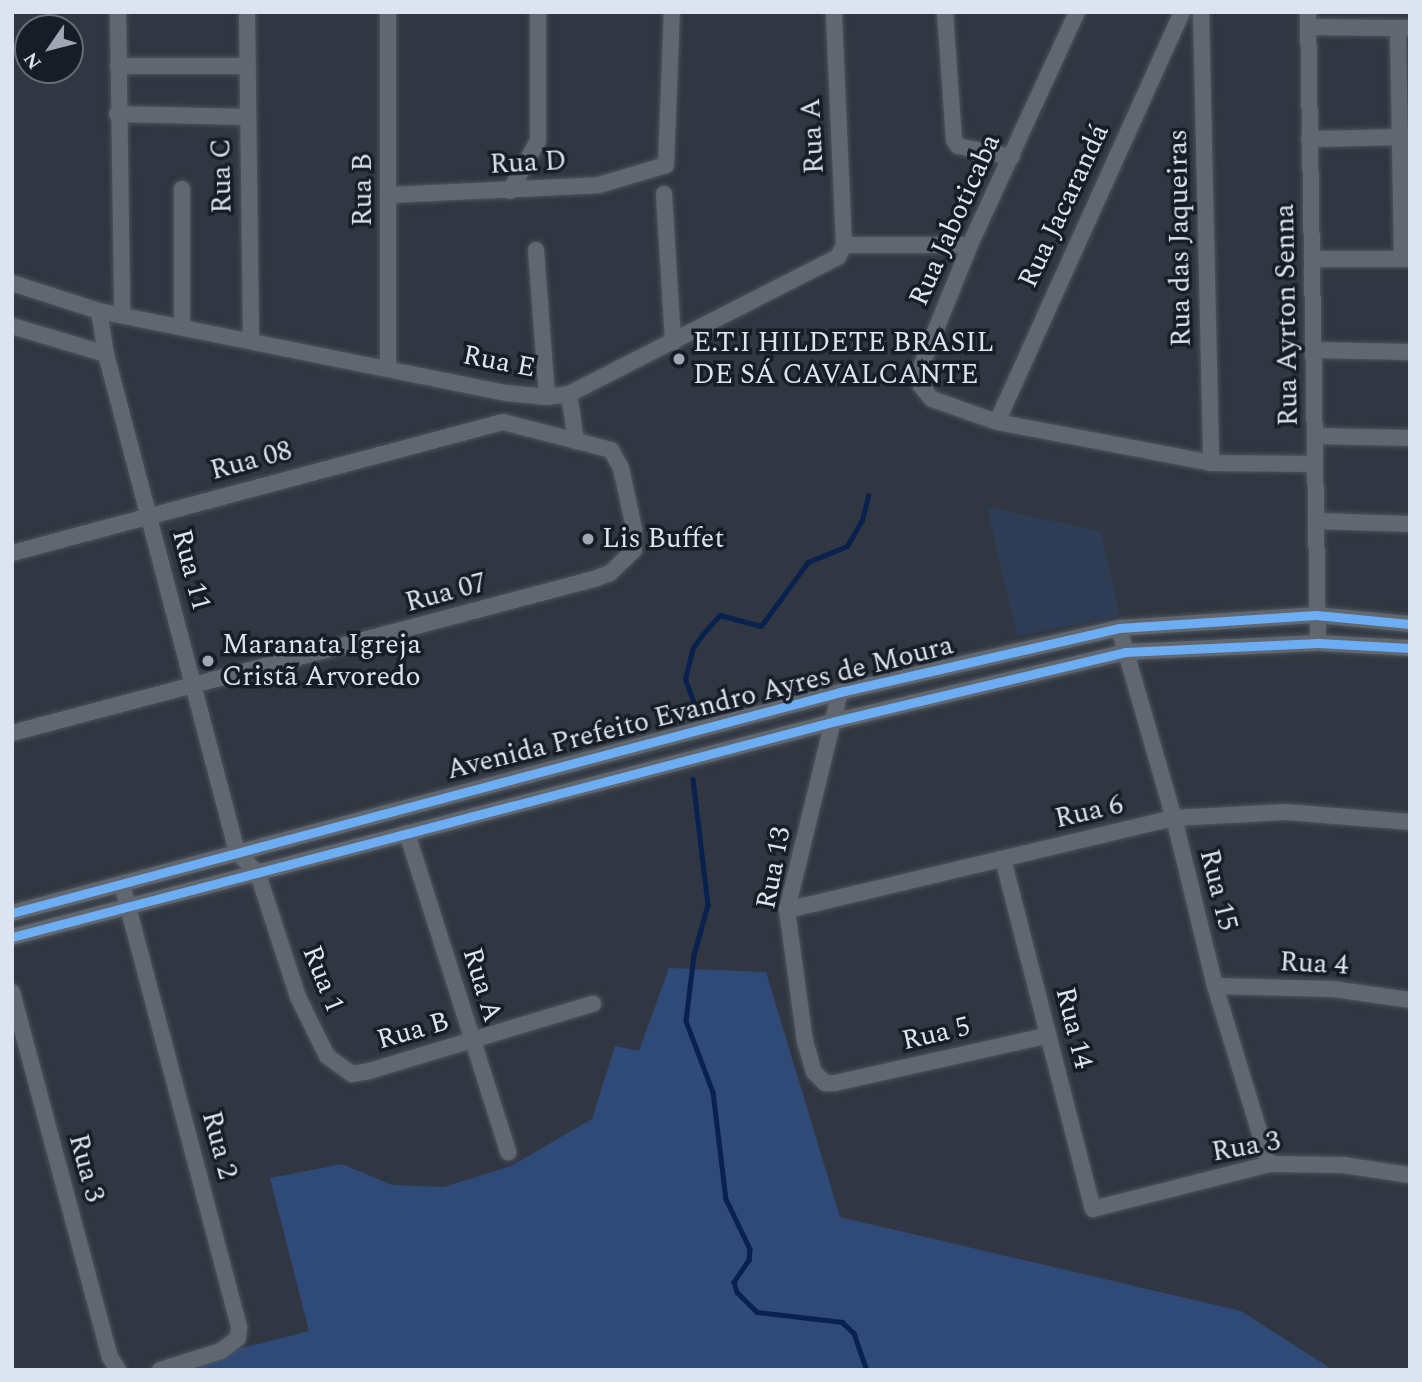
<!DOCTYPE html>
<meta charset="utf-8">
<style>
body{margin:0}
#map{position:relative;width:1422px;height:1382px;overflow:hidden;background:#303742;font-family:Spectral,serif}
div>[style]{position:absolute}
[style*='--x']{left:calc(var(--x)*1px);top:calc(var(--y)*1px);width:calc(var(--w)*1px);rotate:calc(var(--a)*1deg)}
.built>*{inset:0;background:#2e3d55}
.green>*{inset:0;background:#304a77}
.stream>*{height:4.5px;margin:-2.25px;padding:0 2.25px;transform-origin:2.25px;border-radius:2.25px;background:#08214f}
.roads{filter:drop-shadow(0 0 2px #4c535c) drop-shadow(0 0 2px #4c535c)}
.minor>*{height:16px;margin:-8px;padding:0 8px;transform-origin:8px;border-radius:8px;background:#61676f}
.cycleway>*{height:9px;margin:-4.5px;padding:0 4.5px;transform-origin:4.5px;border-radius:4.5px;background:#6dadf4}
.dots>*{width:19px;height:19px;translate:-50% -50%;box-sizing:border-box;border:4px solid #171d26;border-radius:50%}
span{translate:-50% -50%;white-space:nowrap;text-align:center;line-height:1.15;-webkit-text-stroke:7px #171d26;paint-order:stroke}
.street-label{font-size:28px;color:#dce4f1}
.poi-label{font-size:28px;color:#dce4f1}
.left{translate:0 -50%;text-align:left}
.frame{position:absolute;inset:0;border:14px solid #dce4f1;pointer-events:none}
.north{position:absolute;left:14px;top:14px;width:70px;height:70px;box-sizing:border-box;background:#171d26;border:2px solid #666d77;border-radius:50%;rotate:235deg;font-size:19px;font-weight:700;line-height:28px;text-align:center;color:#dce4f1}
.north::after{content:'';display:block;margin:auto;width:24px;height:32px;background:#a0a7b4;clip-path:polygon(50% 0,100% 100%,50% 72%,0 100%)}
</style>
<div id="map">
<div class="built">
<i style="clip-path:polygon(987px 507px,1100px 531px,1120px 616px,1017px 636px)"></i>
</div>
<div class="green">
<i style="clip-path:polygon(669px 968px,766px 972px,840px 1217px,1241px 1311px,1333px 1370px,157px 1370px,309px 1331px,270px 1178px,342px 1164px,392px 1185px,444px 1187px,511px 1166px,592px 1119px,615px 1046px,639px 1051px)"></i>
</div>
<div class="stream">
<i style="--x:697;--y:712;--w:35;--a:-110"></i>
<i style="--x:685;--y:679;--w:32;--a:-76"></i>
<i style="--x:693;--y:648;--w:16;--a:-55"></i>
<i style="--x:702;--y:635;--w:27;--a:-48"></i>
<i style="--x:720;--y:615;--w:42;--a:15"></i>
<i style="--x:761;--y:626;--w:79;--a:-53.7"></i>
<i style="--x:808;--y:562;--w:42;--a:-22.3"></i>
<i style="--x:847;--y:546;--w:30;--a:-60"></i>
<i style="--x:862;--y:520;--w:25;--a:-76"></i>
<i style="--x:693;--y:779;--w:127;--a:83.2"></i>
<i style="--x:708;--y:905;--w:52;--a:105.6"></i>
<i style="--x:694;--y:955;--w:66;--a:96.9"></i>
<i style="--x:686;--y:1021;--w:76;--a:69.2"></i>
<i style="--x:713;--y:1092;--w:108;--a:83.1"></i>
<i style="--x:726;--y:1199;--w:55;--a:64.4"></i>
<i style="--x:750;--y:1249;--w:11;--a:95"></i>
<i style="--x:749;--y:1260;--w:27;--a:124"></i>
<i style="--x:734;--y:1282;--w:10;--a:73"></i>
<i style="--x:737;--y:1292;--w:28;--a:45"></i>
<i style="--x:757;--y:1312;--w:86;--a:6.7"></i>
<i style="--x:842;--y:1322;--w:16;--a:43"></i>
<i style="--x:854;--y:1333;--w:39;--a:71"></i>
</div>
<div class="roads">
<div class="minor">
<i style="--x:118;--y:12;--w:302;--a:89.2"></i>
<i style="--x:247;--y:12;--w:327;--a:89.3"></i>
<i style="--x:388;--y:12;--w:355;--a:90"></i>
<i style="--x:945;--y:12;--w:128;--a:86"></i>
<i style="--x:954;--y:140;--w:7;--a:56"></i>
<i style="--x:958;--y:146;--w:55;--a:11.5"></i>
<i style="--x:1077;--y:12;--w:256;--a:114.7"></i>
<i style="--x:970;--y:245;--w:139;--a:112"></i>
<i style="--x:918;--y:374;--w:12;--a:76"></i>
<i style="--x:921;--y:386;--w:17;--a:50"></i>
<i style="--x:932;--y:399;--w:69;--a:19.5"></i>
<i style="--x:997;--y:422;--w:218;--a:10.8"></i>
<i style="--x:1211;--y:463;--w:103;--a:0.6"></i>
<i style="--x:1201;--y:12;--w:451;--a:88.7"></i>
<i style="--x:1308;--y:12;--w:631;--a:89.09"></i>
<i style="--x:1308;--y:27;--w:102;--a:0.6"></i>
<i style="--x:1398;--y:29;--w:230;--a:89"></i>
<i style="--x:118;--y:66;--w:130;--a:0"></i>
<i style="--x:117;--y:114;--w:131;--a:1.3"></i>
<i style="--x:1309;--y:139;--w:99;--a:-1.2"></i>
<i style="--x:510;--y:191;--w:57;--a:-60.8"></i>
<i style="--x:538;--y:141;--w:129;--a:-90"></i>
<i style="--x:664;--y:194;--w:149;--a:86.5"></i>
<i style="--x:390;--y:195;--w:209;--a:-2.7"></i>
<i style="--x:599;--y:185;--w:70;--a:-16.6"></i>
<i style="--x:666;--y:165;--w:153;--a:-87.8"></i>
<i style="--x:844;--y:245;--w:126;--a:0"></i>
<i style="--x:536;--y:250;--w:147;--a:85.7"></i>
<i style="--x:1312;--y:259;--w:98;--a:0"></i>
<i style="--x:12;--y:283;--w:91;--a:17.8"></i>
<i style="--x:99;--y:311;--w:416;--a:11.4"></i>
<i style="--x:507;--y:393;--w:40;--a:5.7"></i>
<i style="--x:547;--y:397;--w:22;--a:-8"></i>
<i style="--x:569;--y:394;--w:302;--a:-27"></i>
<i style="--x:838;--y:257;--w:13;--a:-63"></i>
<i style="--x:844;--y:245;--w:233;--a:-92.5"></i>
<i style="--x:99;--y:311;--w:44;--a:80.8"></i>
<i style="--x:106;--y:354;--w:515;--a:75.26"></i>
<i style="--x:237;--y:852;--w:30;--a:46"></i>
<i style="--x:258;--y:874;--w:129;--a:72"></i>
<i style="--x:298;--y:997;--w:66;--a:63.8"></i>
<i style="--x:327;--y:1056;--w:31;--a:36"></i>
<i style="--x:352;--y:1074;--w:17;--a:-10"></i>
<i style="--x:369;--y:1071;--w:234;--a:-16.7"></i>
<i style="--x:182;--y:324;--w:135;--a:-90"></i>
<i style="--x:12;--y:326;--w:98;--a:16.6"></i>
<i style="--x:1313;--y:350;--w:97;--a:1.2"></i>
<i style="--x:569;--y:394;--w:48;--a:81.5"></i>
<i style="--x:997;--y:422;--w:450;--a:-65.7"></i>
<i style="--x:1316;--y:436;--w:94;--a:1.2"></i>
<i style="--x:1317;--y:521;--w:93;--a:1.8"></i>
<i style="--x:12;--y:553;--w:508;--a:-14.94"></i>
<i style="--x:503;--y:422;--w:112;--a:14.5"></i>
<i style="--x:611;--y:450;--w:21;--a:61"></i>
<i style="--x:621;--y:468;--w:61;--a:77.8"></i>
<i style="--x:634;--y:528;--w:22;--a:90"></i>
<i style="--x:634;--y:550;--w:33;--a:136"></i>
<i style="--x:610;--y:573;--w:17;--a:159"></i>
<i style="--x:594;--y:579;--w:602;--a:165.18"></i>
<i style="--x:1119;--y:628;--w:198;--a:73.9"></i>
<i style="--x:1174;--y:818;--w:173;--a:76.3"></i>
<i style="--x:1215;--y:986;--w:186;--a:73.1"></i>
<i style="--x:840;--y:692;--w:224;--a:103.7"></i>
<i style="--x:787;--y:910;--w:132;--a:82.2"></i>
<i style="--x:805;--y:1041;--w:32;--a:74"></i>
<i style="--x:814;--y:1072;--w:16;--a:45"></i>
<i style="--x:825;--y:1083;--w:10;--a:0"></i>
<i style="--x:835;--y:1083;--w:219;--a:-12.6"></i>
<i style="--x:407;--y:833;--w:335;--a:72.4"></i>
<i style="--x:1003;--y:859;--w:361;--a:75.6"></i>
<i style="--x:1093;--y:1209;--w:182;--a:-14.3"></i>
<i style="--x:1269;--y:1164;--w:74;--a:0.8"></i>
<i style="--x:1343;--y:1165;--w:68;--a:8.5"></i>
<i style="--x:122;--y:884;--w:458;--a:75.2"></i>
<i style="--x:239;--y:1327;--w:11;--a:95"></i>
<i style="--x:238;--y:1338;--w:21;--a:143"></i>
<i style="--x:221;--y:1351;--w:64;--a:162.7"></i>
<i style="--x:787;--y:910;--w:398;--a:-13.4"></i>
<i style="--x:1174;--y:818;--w:112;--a:-3.1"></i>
<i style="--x:1286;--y:812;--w:124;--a:4.6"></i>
<i style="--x:12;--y:913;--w:857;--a:-14.94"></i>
<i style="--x:840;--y:692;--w:286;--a:-12.9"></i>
<i style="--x:1119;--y:628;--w:197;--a:-3.8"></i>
<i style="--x:1316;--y:615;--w:94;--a:5.5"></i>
<i style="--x:12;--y:937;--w:852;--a:-14.69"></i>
<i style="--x:836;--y:721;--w:297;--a:-13.4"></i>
<i style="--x:1125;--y:652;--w:193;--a:-2.7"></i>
<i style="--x:1318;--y:643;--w:92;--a:3.1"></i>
<i style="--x:1215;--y:986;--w:118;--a:1.5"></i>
<i style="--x:1333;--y:989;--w:78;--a:8.1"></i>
<i style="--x:12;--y:992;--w:378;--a:75"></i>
<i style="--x:110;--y:1357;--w:15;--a:58"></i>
</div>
</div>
<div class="cycleway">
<i style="--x:12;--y:913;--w:857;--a:-14.94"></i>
<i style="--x:840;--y:692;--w:286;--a:-12.9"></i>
<i style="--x:1119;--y:628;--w:197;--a:-3.8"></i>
<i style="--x:1316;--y:615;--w:94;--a:5.5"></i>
<i style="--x:12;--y:937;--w:852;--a:-14.69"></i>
<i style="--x:836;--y:721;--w:297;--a:-13.4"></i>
<i style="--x:1125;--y:652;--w:193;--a:-2.7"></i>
<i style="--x:1318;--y:643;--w:92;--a:3.1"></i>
</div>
<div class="dots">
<i style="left:679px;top:359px;background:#a0a7b4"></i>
<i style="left:588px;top:539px;background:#a0a7b4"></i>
<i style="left:208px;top:661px;background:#a0a7b4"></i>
</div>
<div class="street-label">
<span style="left:813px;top:136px;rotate:-93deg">Rua A</span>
<span style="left:528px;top:163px;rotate:-3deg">Rua D</span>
<span style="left:222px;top:176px;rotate:-91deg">Rua C</span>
<span style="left:363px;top:190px;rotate:-90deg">Rua B</span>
<span style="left:1064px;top:206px;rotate:-65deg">Rua Jacarandá</span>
<span style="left:955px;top:220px;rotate:-66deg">Rua Jaboticaba</span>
<span style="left:1180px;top:238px;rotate:-91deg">Rua das Jaqueiras</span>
<span style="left:1287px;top:315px;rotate:-91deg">Rua Ayrton Senna</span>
<span style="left:499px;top:362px;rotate:11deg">Rua E</span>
<span style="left:251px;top:461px;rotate:-15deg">Rua 08</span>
<span style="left:191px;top:570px;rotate:75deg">Rua 11</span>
<span style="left:446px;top:593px;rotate:-15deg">Rua 07</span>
<span style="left:700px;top:708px;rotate:-14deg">Avenida Prefeito Evandro Ayres de Moura</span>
<span style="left:1089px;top:812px;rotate:-13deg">Rua 6</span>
<span style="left:774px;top:868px;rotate:-79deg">Rua 13</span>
<span style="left:1218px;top:890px;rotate:76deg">Rua 15</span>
<span style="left:1314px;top:964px;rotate:3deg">Rua 4</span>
<span style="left:323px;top:979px;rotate:68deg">Rua 1</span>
<span style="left:482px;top:985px;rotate:73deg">Rua A</span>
<span style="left:1074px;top:1028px;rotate:76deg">Rua 14</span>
<span style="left:413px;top:1031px;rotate:-16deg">Rua B</span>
<span style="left:936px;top:1034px;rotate:-13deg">Rua 5</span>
<span style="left:219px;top:1145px;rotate:75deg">Rua 2</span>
<span style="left:1246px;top:1147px;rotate:-10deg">Rua 3</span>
<span style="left:86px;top:1168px;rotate:75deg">Rua 3</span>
</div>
<div class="poi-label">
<span class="left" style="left:693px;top:359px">E.T.I HILDETE BRASIL<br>DE SÁ CAVALCANTE</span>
<span class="left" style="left:602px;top:539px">Lis Buffet</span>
<span class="left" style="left:222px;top:661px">Maranata Igreja<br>Cristã Arvoredo</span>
</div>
<div class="frame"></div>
<div class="north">N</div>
</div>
